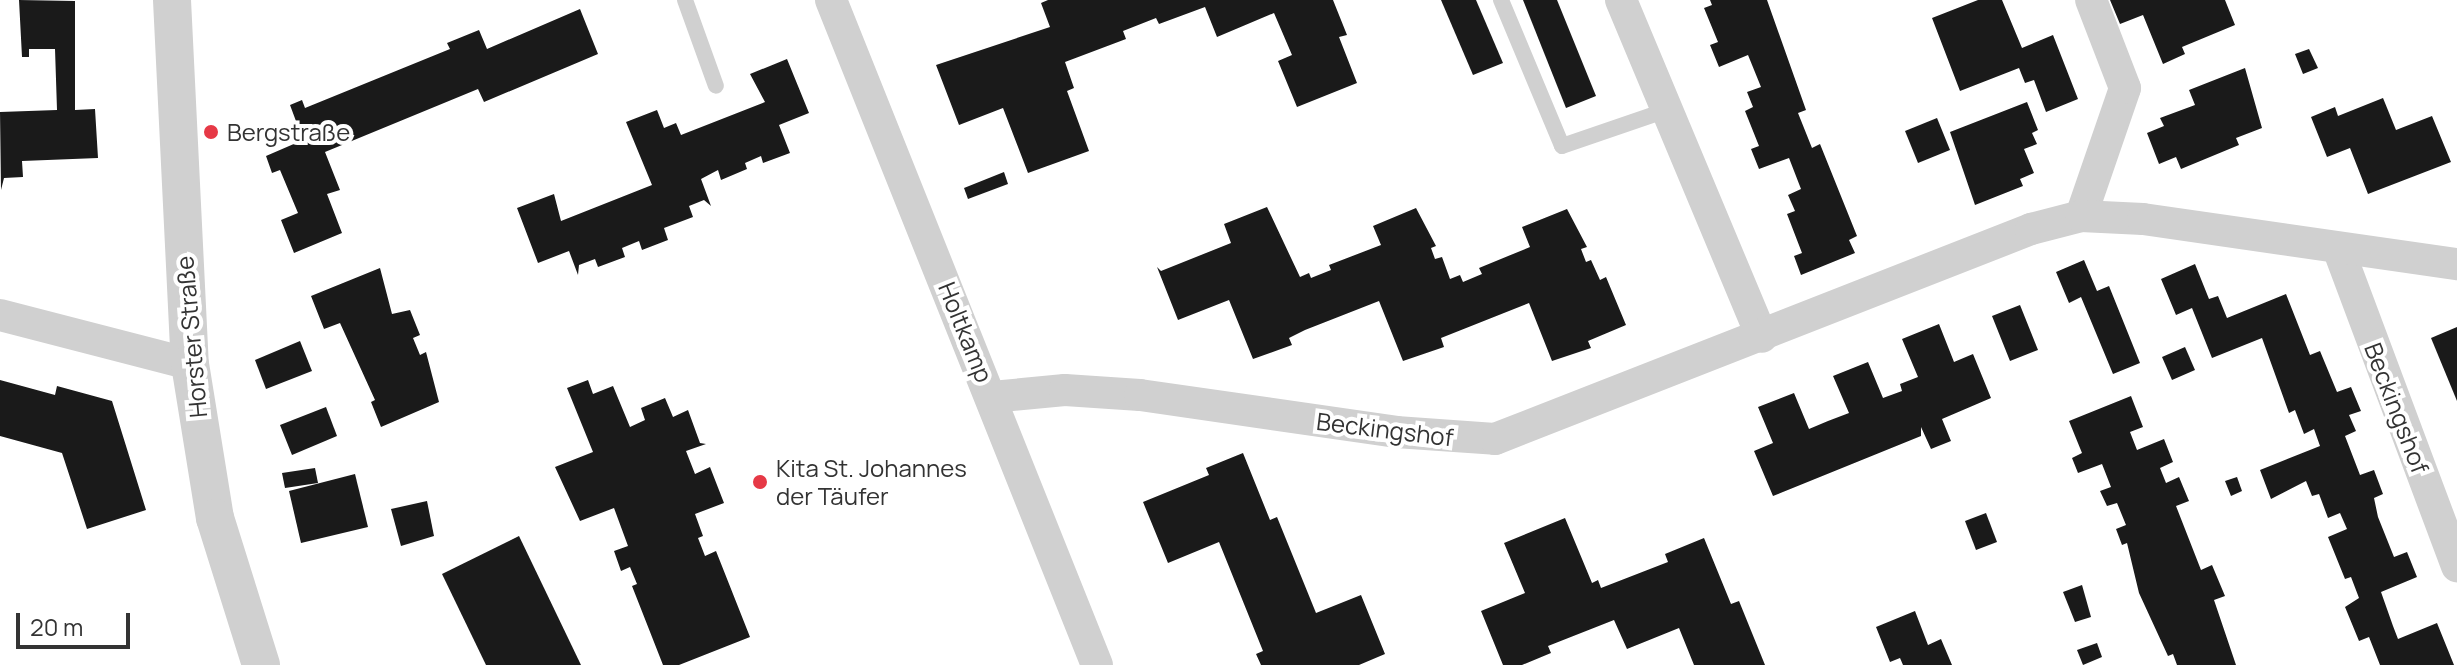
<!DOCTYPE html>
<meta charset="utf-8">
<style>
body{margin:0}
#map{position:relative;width:2457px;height:665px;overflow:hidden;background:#fff;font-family:Manrope,sans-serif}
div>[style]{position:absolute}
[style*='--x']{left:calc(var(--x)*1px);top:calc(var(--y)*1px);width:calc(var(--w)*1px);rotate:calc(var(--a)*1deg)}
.building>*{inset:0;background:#1a1a1a}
.service>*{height:16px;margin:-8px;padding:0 8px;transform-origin:8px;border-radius:8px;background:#d0d0d0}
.minor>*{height:32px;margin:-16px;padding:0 16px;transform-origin:16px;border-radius:16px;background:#d0d0d0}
.tertiary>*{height:38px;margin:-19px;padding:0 19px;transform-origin:19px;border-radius:19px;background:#d0d0d0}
.dots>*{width:22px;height:22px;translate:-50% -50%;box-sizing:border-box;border:4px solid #fff;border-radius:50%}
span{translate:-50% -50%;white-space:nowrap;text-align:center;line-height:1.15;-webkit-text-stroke:8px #fff;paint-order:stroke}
.poi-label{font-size:24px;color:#333}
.left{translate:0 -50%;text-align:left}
.street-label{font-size:24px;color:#333}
.scale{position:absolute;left:16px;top:613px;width:114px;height:36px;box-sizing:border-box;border:4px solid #333;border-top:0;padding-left:10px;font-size:24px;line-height:28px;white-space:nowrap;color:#333;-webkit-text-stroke:6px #fff;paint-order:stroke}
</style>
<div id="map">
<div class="building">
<i style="clip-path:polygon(19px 0,75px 1px,75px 110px,95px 109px,98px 158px,22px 161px,23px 177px,4px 178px,1px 190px,0 112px,57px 110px,55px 49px,29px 49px,29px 57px,22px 57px)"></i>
<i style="clip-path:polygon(1048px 0,1333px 0,1347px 35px,1339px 37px,1357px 83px,1297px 107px,1278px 61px,1292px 55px,1274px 13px,1217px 37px,1205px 7px,1159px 24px,1156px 18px,1123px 31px,1126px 39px,1065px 62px,1074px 88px,1067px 91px,1089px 151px,1028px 173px,1003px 108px,959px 125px,936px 65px,1050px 27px,1041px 3px)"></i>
<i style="clip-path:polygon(1441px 0,1476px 0,1503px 63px,1473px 75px)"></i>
<i style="clip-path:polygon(1523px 0,1557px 0,1596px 96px,1566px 108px)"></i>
<i style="clip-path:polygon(1710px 0,1767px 0,1806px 110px,1798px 113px,1812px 148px,1820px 144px,1857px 236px,1849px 240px,1855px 253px,1801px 275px,1794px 256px,1802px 253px,1787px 214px,1795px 211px,1788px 195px,1801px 189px,1789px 158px,1759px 169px,1751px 149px,1759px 146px,1745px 111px,1753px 107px,1747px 92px,1761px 87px,1748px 55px,1719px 67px,1710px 45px,1718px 42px,1704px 8px,1712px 5px)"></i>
<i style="clip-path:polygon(1978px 0,2002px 0,2022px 48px,2053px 35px,2078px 99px,2046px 112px,2034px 80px,2025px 83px,2019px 68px,1960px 91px,1932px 18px)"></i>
<i style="clip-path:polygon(2110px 0,2225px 0,2235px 25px,2182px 47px,2185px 54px,2163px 64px,2143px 15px,2120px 24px)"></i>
<i style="clip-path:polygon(580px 9px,598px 54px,484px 102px,478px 89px,325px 152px,340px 190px,327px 194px,342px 233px,294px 253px,281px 220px,298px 213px,280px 170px,272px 173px,266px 156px,303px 140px,290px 105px,302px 100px,305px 108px,450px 49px,447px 43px,479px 30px,487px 49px)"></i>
<i style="clip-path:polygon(2309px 49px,2318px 68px,2303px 74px,2295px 54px)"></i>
<i style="clip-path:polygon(787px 59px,809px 113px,779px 125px,790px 153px,763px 163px,761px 156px,745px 163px,747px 169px,721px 180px,718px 170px,701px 179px,711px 206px,704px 200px,689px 206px,693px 217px,664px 228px,668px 240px,642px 250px,639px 241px,622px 248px,625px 257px,598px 267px,595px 259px,579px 265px,578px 275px,569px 251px,538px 263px,517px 208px,554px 194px,561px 221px,652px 185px,626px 122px,657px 110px,664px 128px,676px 123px,681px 135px,765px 102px,750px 74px)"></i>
<i style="clip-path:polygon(2245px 68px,2262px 128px,2236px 138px,2239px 145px,2181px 169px,2176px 157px,2159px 164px,2147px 133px,2164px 126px,2160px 118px,2195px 105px,2189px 90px)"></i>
<i style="clip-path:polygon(2383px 98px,2396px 130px,2432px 116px,2451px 162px,2368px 194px,2350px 148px,2327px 157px,2311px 117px,2335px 107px,2338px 116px)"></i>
<i style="clip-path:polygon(2027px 102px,2038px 130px,2032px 133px,2037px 144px,2024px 149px,2034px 173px,2020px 179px,2023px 186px,1975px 205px,1950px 132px)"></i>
<i style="clip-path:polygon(1937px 118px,1950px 150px,1918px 163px,1905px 131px)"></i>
<i style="clip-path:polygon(1004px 172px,1008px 184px,968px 199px,964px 188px)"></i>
<i style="clip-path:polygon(1267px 207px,1300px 277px,1309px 273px,1311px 278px,1331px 270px,1329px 265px,1381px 245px,1373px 226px,1416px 208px,1436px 246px,1431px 248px,1435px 259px,1442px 257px,1450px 279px,1460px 275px,1463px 282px,1482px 274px,1479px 268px,1530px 247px,1522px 227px,1567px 209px,1587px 247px,1581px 249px,1586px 262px,1591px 260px,1600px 280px,1606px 277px,1626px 325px,1588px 341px,1591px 348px,1552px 361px,1529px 303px,1441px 338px,1444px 347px,1403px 361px,1379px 301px,1305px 330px,1289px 338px,1292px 345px,1253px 359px,1229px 300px,1178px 320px,1157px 267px,1161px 271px,1231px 243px,1224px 224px)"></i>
<i style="clip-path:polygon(2084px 260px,2097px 291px,2109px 286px,2140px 363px,2113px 374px,2081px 297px,2069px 303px,2056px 272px)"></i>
<i style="clip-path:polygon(2195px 264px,2209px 299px,2218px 296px,2227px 318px,2286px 294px,2310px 355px,2320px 351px,2337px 392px,2351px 387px,2361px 411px,2349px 415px,2356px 431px,2345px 436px,2360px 475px,2374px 470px,2383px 494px,2374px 498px,2378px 517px,2394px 557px,2407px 552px,2417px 577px,2381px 592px,2393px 626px,2398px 639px,2437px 623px,2454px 665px,2380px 665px,2369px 637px,2359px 641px,2345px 607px,2359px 598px,2351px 577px,2345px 579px,2328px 537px,2347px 529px,2340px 513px,2328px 518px,2319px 494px,2312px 496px,2306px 481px,2271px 499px,2260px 470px,2320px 446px,2314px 429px,2304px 434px,2295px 410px,2289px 413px,2262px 338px,2212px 358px,2192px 308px,2176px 315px,2161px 279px)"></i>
<i style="clip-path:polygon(380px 268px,392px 314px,410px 310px,420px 335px,413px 338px,420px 355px,426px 352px,439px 402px,381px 427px,371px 402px,375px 400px,340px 323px,324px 329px,311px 296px)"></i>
<i style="clip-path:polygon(2020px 305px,2038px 350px,2010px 361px,1992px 316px)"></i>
<i style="clip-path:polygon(1939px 324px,1954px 362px,1973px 354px,1991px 398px,1942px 419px,1951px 441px,1931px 449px,1921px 427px,1921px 436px,1773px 496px,1754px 451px,1773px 443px,1758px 407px,1794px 393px,1809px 429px,1828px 421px,1849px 413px,1833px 376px,1868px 362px,1883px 398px,1902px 391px,1900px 384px,1918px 377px,1902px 339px)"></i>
<i style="clip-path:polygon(2457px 327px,2457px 401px,2431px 338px)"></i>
<i style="clip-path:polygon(300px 341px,312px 371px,266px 389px,255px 360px)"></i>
<i style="clip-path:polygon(2185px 347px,2195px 370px,2172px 380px,2162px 357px)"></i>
<i style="clip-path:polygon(0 380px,55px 395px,57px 386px,112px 401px,146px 510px,87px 529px,62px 453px,0 436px)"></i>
<i style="clip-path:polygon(588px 380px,593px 394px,613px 386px,630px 427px,645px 420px,641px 408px,665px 398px,673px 417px,688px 410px,700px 443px,706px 444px,686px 451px,695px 474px,710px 467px,724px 503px,695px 514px,703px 536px,698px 538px,705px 556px,716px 551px,750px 637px,679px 665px,663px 665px,632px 586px,637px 584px,630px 567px,621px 571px,614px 551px,628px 546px,614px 508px,580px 521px,555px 467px,593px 452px,567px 388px)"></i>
<i style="clip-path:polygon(2131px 396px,2143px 427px,2130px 432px,2137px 450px,2164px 439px,2173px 462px,2160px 468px,2166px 483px,2179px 477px,2189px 501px,2176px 506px,2201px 570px,2212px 565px,2225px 596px,2214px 600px,2236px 665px,2177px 665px,2173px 654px,2168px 656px,2139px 593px,2127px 543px,2122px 545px,2116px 529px,2126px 525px,2117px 503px,2107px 506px,2100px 491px,2111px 487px,2102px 464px,2078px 473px,2072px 458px,2082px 453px,2069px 421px)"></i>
<i style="clip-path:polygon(326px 407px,337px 436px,292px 455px,280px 425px)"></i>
<i style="clip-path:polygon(1243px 453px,1270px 520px,1277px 517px,1316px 613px,1361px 595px,1385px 654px,1359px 665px,1261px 665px,1256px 654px,1263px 651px,1219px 542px,1168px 563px,1143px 502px,1209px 475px,1206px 468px)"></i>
<i style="clip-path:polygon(315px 468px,318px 483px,285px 488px,282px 473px)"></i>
<i style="clip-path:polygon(355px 474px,368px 527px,301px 543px,289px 491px)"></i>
<i style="clip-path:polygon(2237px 477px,2242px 491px,2231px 496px,2225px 481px)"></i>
<i style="clip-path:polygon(427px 501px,434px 536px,401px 546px,391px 509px)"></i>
<i style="clip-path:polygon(1986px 513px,1997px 542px,1976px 550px,1965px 521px)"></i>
<i style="clip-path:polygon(1565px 518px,1592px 583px,1598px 580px,1601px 588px,1668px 562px,1665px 554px,1704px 538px,1731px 604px,1739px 601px,1765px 665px,1694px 665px,1679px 628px,1627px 649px,1614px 620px,1548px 646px,1551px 653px,1522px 665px,1503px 665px,1481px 611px,1525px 593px,1504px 543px)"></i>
<i style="clip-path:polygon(519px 536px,581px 665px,486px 665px,442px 574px)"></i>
<i style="clip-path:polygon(2082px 585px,2091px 617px,2075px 622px,2063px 592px)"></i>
<i style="clip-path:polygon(1915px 611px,1928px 645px,1941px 639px,1952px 665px,1903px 665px,1900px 658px,1890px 662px,1876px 627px)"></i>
<i style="clip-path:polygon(2097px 643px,2102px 657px,2083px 665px,2077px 650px)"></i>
</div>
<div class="service">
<i style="--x:685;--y:0;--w:91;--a:70.2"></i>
<i style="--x:1501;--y:0;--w:158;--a:67.3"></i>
<i style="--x:1562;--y:146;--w:108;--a:-18.9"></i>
</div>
<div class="minor">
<i style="--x:831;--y:0;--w:716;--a:68.2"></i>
<i style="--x:1621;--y:0;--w:365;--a:67.3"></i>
<i style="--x:2081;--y:216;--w:135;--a:-71"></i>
<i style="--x:2125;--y:88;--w:94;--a:-111.1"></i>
<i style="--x:2338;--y:248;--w:340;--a:69.5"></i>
<i style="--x:0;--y:315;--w:196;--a:14.5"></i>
<i style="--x:992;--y:397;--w:73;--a:-5.5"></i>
<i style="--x:1065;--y:390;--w:75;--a:3.8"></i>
<i style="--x:1140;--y:395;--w:259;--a:8.2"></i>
<i style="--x:1396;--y:432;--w:99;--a:4"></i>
<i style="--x:1495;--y:439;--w:576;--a:-21.39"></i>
<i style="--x:2031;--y:229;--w:52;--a:-14.6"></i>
<i style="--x:2081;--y:216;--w:62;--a:2.8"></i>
<i style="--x:2143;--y:219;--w:317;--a:8.2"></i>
</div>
<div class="tertiary">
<i style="--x:172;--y:0;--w:364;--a:87.2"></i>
<i style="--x:190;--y:364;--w:156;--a:80.8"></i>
<i style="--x:215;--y:518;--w:154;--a:72.6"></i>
</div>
<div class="dots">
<i style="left:211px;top:132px;background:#e63946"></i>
<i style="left:760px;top:482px;background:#e63946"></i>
</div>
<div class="poi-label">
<span class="left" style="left:227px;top:132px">Bergstraße</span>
<span class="left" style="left:776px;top:482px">Kita St. Johannes<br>der Täufer</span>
</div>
<div class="street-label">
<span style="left:966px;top:332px;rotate:68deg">Holtkamp</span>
<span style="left:191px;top:337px;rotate:-95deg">Horster Straße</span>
<span style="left:2397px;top:408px;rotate:69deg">Beckingshof</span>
<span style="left:1385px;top:429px;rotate:7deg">Beckingshof</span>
</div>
<div class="scale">20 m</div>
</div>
